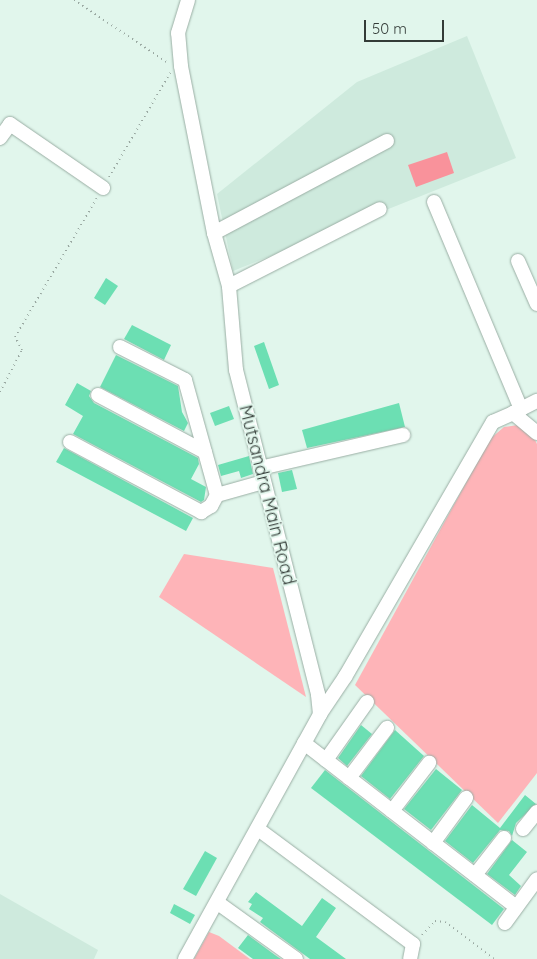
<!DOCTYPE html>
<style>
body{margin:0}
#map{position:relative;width:537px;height:959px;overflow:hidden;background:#e1f6ec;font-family:Quicksand,sans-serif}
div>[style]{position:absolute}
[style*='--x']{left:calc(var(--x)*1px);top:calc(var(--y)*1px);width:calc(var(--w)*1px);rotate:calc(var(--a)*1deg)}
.built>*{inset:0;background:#ceeadd}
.green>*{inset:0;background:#feb4b8}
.water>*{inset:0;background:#f9929b}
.building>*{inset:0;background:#6cdfb3}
.path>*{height:2px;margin-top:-1px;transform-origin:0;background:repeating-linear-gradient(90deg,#99a8a1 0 1px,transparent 0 5px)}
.roads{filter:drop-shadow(0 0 1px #9aaea4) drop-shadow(0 0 1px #9aaea4)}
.minor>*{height:14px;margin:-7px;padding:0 7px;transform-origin:7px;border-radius:7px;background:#fff}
span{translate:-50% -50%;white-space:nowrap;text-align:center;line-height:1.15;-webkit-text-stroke:4px #e1f6ec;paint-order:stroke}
.street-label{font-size:18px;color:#333b37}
.scale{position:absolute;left:364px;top:20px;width:80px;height:22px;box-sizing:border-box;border:2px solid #333b37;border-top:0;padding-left:6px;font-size:15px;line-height:18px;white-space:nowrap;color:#333b37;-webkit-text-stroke:4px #e1f6ec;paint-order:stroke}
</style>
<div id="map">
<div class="built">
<i style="clip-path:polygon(467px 36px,516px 158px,233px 271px,217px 194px,357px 82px)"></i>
<i style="clip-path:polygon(0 894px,98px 950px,94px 959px,0 959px)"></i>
</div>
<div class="green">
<i style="clip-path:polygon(518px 425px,534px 438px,537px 444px,537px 773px,498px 823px,355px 685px,490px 439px,504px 427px)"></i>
<i style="clip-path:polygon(184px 554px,273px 568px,306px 697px,159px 597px)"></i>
<i style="clip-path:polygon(209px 932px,219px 936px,250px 959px,194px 959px)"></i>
</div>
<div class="water">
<i style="clip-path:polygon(447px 152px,454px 173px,416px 187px,408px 165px)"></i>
</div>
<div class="building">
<i style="clip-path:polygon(106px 278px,118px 286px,105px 305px,94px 298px)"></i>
<i style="clip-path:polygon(132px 325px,171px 345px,164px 360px,124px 339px)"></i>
<i style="clip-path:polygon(264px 342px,279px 385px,269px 389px,254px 346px)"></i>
<i style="clip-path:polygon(116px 355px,178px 386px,182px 412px,188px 423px,184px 431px,100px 387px)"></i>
<i style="clip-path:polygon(77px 383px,91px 391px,89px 396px,94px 403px,198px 458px,199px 464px,191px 479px,206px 487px,204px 500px,201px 502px,73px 434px,83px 416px,65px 405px)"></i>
<i style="clip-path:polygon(399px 403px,405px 427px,307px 448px,302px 430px)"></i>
<i style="clip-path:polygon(229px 406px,234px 419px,215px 426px,210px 413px)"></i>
<i style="clip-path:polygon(64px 448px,193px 518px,186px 531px,56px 462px)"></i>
<i style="clip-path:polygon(249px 456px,253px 474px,241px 478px,239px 471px,221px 476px,218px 465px)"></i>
<i style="clip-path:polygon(292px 470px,297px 489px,282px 492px,278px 473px)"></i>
<i style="clip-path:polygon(361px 725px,372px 734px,347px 766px,338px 758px)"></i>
<i style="clip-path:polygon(395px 730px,424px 756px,390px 799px,361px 776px)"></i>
<i style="clip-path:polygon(436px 769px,462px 790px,431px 830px,404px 809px)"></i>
<i style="clip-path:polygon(325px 770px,504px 909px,492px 925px,311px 788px)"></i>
<i style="clip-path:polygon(525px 795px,536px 804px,516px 823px,512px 836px,509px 831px,500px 830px,473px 863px,445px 841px,472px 805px,500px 828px)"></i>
<i style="clip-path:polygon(512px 840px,527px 852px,509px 875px,521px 886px,515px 895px,487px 874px)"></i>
<i style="clip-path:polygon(205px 851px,217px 858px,196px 896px,183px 889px)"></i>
<i style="clip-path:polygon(256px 892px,302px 926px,322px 898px,336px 908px,316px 937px,346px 959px,310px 959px,260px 922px,263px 918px,249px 909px,252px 904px,248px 902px)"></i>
<i style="clip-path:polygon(174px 904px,195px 915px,190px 924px,170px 913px)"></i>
<i style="clip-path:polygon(248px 935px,275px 955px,281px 959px,253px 959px,238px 948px)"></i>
</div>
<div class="path">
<i style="--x:74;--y:0;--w:113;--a:33.8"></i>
<i style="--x:109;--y:177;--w:121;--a:-59.6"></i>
<i style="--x:0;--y:392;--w:47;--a:-62.4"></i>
<i style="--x:22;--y:350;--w:15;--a:-118"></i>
<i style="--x:15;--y:337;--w:161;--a:-59.5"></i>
<i style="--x:422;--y:935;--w:19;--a:-47"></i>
<i style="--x:435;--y:921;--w:10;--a:6"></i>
<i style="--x:445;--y:922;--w:61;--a:37.1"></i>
</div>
<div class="roads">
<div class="minor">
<i style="--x:0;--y:138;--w:17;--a:-54"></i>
<i style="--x:10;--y:124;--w:113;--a:34.5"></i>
<i style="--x:434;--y:202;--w:225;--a:67.2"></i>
<i style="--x:214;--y:233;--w:196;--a:-28"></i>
<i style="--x:518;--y:261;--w:47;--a:66.2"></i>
<i style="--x:229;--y:286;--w:169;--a:-27"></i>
<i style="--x:120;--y:347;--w:73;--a:26.9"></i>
<i style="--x:185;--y:380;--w:119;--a:74.5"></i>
<i style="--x:98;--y:395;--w:121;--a:28"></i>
<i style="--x:513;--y:413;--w:27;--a:-27"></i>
<i style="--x:70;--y:442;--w:149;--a:28.1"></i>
<i style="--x:201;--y:512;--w:12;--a:-31"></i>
<i style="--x:211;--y:506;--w:13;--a:-61"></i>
<i style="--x:217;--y:495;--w:48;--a:-15.8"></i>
<i style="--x:260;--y:468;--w:147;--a:-13"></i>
<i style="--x:320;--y:714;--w:45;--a:-56"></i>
<i style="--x:345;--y:677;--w:295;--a:-59.9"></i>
<i style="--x:493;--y:422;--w:22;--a:-24"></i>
<i style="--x:513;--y:413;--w:31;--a:40"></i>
<i style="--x:304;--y:743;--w:268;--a:37.7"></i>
<i style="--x:326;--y:760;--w:71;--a:-54.7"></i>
<i style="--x:349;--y:778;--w:63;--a:-52.8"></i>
<i style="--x:392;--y:811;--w:61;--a:-52.4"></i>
<i style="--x:258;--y:829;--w:193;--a:36.6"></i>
<i style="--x:413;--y:944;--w:15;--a:101"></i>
<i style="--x:523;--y:829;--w:22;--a:-51"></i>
<i style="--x:433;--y:843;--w:56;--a:-53.7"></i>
<i style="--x:475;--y:875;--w:47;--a:-51.9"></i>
<i style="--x:218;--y:903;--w:96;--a:35.7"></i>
<i style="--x:505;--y:923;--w:54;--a:-54"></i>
<i style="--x:185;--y:959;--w:280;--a:-61.1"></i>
<i style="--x:320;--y:714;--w:20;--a:-96"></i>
<i style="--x:318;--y:694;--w:334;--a:-104.2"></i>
<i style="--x:236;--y:370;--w:84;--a:-94.8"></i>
<i style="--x:229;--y:286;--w:55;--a:-105.8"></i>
<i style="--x:214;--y:233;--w:170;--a:-101.2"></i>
<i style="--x:181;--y:66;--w:33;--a:-95"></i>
<i style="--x:178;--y:33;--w:34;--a:-73"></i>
</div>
</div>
<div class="street-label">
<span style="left:267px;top:495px;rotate:76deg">Mutsandra Main Road</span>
</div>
<div class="scale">50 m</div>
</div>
